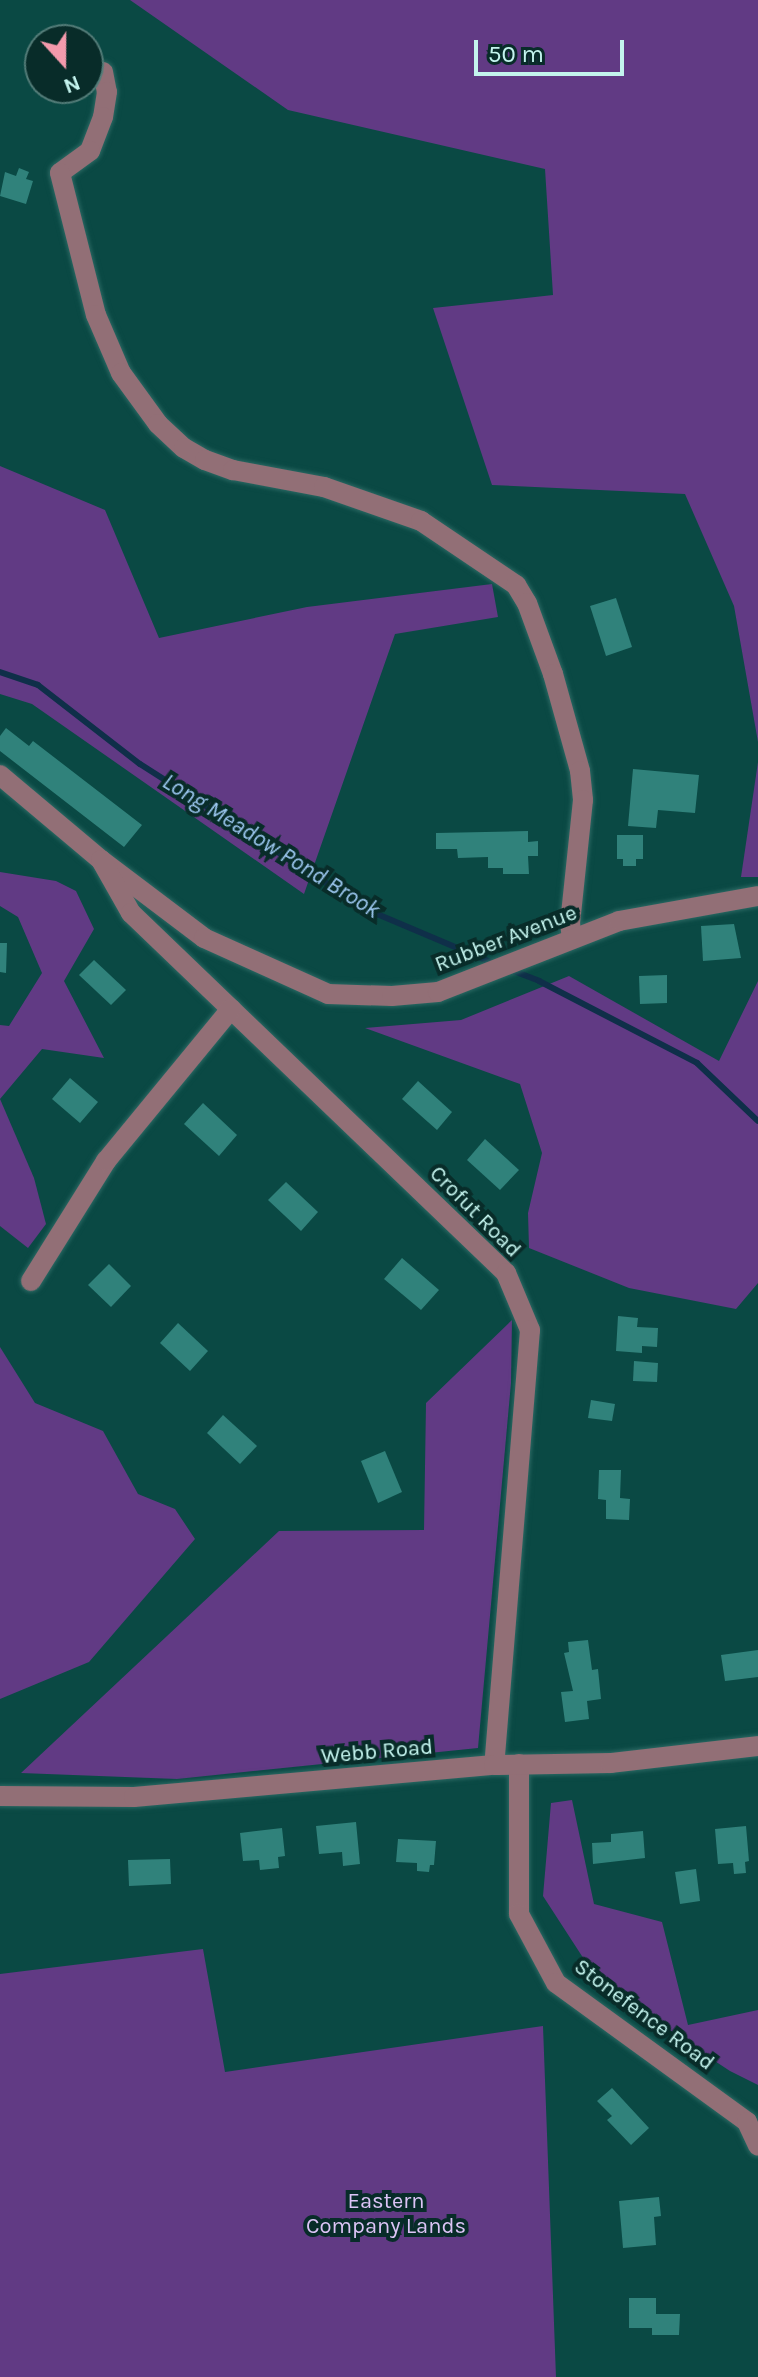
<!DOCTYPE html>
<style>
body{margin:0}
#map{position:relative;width:758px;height:2377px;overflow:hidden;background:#0a4944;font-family:Karla,sans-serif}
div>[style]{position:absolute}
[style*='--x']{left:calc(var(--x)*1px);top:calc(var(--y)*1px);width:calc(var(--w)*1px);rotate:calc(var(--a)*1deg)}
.green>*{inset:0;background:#613a84}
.stream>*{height:6px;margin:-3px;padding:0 3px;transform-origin:3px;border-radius:3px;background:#0f2f49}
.building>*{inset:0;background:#30827b}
.roads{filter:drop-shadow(0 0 2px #2b6863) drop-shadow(0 0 2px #2b6863)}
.minor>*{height:20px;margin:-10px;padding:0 10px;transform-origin:10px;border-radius:10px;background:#926f76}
span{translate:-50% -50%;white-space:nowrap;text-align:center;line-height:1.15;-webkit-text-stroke:8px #082c29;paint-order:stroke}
.street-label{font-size:22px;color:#c4f4ee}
.park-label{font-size:22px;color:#dcc4f6}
.water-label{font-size:24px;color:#9ac5ed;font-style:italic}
.north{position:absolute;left:24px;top:24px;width:80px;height:80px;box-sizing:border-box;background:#082c29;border:2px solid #537c78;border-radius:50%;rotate:159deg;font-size:22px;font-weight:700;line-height:32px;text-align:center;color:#c4f4ee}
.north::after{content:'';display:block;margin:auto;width:28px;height:36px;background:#f39aac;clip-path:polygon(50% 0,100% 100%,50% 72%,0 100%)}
.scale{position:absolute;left:474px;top:40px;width:150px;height:36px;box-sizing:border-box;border:4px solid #c4f4ee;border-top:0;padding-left:10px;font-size:24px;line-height:28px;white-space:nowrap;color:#c4f4ee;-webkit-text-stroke:6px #082c29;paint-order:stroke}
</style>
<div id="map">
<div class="green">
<i style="clip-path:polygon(130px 0,758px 0,758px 742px,734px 606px,685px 494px,492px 485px,433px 308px,553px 295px,545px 169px,288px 110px)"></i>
<i style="clip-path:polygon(0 466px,105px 510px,159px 638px,307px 607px,492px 584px,498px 617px,395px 634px,304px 894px,32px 704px,0 694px)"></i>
<i style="clip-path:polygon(758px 762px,758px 877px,741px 877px)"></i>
<i style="clip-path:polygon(0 872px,56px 881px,76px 891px,94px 929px,64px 981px,104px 1058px,42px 1049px,0 1099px,0 1025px,9px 1026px,42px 973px,18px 917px,0 906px)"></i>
<i style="clip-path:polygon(569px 976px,719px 1061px,758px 981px,758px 1283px,736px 1309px,629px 1288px,529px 1248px,528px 1213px,542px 1153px,520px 1084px,365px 1028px,461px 1020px)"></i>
<i style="clip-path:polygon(0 1099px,34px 1178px,46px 1224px,28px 1248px,0 1226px)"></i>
<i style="clip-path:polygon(512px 1320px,511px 1383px,478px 1748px,177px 1779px,21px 1773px,279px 1531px,424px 1530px,426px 1403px)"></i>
<i style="clip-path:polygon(0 1347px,35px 1403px,103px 1431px,138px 1494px,175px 1509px,195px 1539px,89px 1662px,0 1699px)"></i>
<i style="clip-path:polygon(572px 1800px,594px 1904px,662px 1922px,688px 2025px,758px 2010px,758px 2085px,730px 2071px,602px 1987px,543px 1896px,551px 1803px)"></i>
<i style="clip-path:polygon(203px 1949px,225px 2072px,543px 2026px,556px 2377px,0 2377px,0 1974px)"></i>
</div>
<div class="stream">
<i style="--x:0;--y:672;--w:40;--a:18.9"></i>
<i style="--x:38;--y:685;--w:129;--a:37.8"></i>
<i style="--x:140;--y:764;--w:273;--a:32.6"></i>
<i style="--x:370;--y:911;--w:134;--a:22.9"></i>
<i style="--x:511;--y:970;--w:30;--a:21"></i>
<i style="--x:539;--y:981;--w:178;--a:27.4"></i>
<i style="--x:697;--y:1063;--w:84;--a:43.6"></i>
</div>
<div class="building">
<i style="clip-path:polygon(19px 168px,29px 172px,26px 179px,33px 181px,26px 204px,0 196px,5px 172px,16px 176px)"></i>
<i style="clip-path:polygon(616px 598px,632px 647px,606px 656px,590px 606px)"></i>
<i style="clip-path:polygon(6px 728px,29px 746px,33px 741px,142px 825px,124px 847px,0 751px,0 736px)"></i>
<i style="clip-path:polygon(633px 769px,699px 775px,695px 813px,658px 810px,656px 828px,628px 826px)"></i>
<i style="clip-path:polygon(528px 831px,528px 842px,538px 841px,538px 856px,528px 856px,529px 874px,503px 874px,503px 868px,488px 868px,488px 857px,458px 858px,457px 849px,436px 849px,436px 833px)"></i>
<i style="clip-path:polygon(617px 835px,643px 835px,643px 859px,636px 859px,636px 866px,623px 866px,623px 859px,617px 859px)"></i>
<i style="clip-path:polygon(734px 924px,741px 958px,703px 961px,701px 926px)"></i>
<i style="clip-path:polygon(0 943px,7px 943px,6px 973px,0 972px)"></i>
<i style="clip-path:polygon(94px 960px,126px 990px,111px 1005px,79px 975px)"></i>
<i style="clip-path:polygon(667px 975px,667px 1003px,640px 1004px,639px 976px)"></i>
<i style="clip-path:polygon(70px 1078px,98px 1102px,80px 1123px,52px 1099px)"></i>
<i style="clip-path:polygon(418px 1081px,452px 1112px,437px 1130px,402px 1099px)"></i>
<i style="clip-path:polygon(203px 1103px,237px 1135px,219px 1156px,184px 1124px)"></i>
<i style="clip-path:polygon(485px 1139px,519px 1170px,500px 1190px,467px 1160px)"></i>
<i style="clip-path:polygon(286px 1182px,318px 1212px,301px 1231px,268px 1200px)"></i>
<i style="clip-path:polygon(402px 1258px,439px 1290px,421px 1310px,384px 1279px)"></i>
<i style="clip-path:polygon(109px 1264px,131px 1286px,111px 1307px,88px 1285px)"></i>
<i style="clip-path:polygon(618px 1316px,638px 1318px,637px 1327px,658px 1328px,657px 1347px,642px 1346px,642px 1353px,616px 1351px)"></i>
<i style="clip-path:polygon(178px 1323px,208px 1351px,190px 1371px,160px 1343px)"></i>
<i style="clip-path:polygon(634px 1361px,658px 1363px,657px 1382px,633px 1381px)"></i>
<i style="clip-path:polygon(591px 1400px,615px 1404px,612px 1421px,588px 1418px)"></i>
<i style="clip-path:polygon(223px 1415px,257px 1446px,240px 1464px,207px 1433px)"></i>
<i style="clip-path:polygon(385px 1451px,402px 1492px,378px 1503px,361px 1461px)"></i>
<i style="clip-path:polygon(599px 1470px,621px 1470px,620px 1498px,630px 1499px,629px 1520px,606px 1519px,606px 1500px,598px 1499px)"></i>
<i style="clip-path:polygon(588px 1640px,592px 1670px,598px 1669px,601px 1699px,587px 1701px,589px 1719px,565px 1722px,561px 1692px,573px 1691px,564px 1653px,569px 1652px,568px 1642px)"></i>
<i style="clip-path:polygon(758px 1650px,758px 1677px,725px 1681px,721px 1655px)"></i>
<i style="clip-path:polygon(356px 1822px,360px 1864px,343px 1866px,342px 1852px,319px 1854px,316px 1826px)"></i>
<i style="clip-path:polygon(746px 1826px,749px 1861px,745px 1862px,746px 1873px,734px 1874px,733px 1863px,718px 1864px,715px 1829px)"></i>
<i style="clip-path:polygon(282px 1828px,285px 1856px,278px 1857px,279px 1868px,260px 1870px,259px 1860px,243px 1861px,240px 1833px)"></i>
<i style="clip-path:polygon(643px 1831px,645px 1858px,593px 1864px,592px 1843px,611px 1842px,611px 1834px)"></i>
<i style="clip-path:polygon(398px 1839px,436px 1841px,434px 1865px,430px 1865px,429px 1872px,417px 1871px,417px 1863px,396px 1862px)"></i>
<i style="clip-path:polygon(170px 1859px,171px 1884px,129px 1886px,128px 1860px)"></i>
<i style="clip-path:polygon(696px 1869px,700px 1901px,680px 1904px,675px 1872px)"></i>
<i style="clip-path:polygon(612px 2088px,649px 2128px,631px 2145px,607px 2120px,612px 2116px,597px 2101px)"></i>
<i style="clip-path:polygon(659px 2197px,661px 2216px,654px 2217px,656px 2245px,623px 2248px,619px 2201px)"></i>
<i style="clip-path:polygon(629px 2298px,656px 2298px,656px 2314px,680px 2314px,679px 2335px,652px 2335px,652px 2328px,629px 2328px)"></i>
</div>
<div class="roads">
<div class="minor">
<i style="--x:103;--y:72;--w:20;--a:79"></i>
<i style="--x:107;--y:92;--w:25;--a:99"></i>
<i style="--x:103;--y:117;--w:36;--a:111"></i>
<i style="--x:90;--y:151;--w:37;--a:144"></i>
<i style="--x:60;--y:173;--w:146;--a:75.8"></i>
<i style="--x:96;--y:315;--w:63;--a:66.7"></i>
<i style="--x:121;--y:373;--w:63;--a:54"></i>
<i style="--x:158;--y:424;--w:35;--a:43"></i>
<i style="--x:184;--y:448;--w:24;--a:30"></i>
<i style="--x:205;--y:460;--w:30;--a:20"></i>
<i style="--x:233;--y:470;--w:93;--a:10.6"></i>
<i style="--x:324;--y:487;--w:103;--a:19.3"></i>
<i style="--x:421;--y:521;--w:115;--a:34"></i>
<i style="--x:516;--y:585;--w:21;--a:59"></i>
<i style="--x:527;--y:603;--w:76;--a:69.9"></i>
<i style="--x:553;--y:674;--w:101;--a:74.4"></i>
<i style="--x:580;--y:771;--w:29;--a:84"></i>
<i style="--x:583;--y:800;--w:124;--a:96"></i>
<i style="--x:570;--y:923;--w:16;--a:83"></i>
<i style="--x:0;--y:775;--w:132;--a:40.1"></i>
<i style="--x:101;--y:860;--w:129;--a:37.1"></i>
<i style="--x:204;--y:938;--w:136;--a:24.3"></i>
<i style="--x:328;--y:994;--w:64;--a:1.8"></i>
<i style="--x:392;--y:996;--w:46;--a:-5"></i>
<i style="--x:438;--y:992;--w:194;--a:-21.4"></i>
<i style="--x:619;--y:921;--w:141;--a:-10.2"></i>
<i style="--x:101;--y:860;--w:61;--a:60.5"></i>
<i style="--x:131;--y:913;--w:520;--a:43.83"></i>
<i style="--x:506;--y:1273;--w:62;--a:67.2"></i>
<i style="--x:530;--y:1330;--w:436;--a:94.7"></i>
<i style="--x:31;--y:1281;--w:142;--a:-58"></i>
<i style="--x:106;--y:1161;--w:197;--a:-50.6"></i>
<i style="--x:519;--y:1764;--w:150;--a:90"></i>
<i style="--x:519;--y:1914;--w:78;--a:61.8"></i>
<i style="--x:556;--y:1983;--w:236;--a:36"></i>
<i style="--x:747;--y:2122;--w:26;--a:65"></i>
<i style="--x:0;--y:1796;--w:134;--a:0.4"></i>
<i style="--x:134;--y:1797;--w:361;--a:-5.1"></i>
<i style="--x:494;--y:1765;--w:117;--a:-1"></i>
<i style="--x:611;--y:1763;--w:148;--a:-6.6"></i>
</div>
</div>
<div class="street-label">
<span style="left:506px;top:939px;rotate:-21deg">Rubber Avenue</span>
<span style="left:475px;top:1212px;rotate:45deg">Crofut Road</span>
<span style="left:377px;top:1752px;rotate:-5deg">Webb Road</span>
<span style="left:644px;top:2015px;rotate:37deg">Stonefence Road</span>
</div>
<div class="park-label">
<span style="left:386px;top:2214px">Eastern<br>Company Lands</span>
</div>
<div class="water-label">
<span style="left:271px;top:846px;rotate:32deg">Long Meadow Pond Brook</span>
</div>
<div class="north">N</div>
<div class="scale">50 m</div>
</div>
